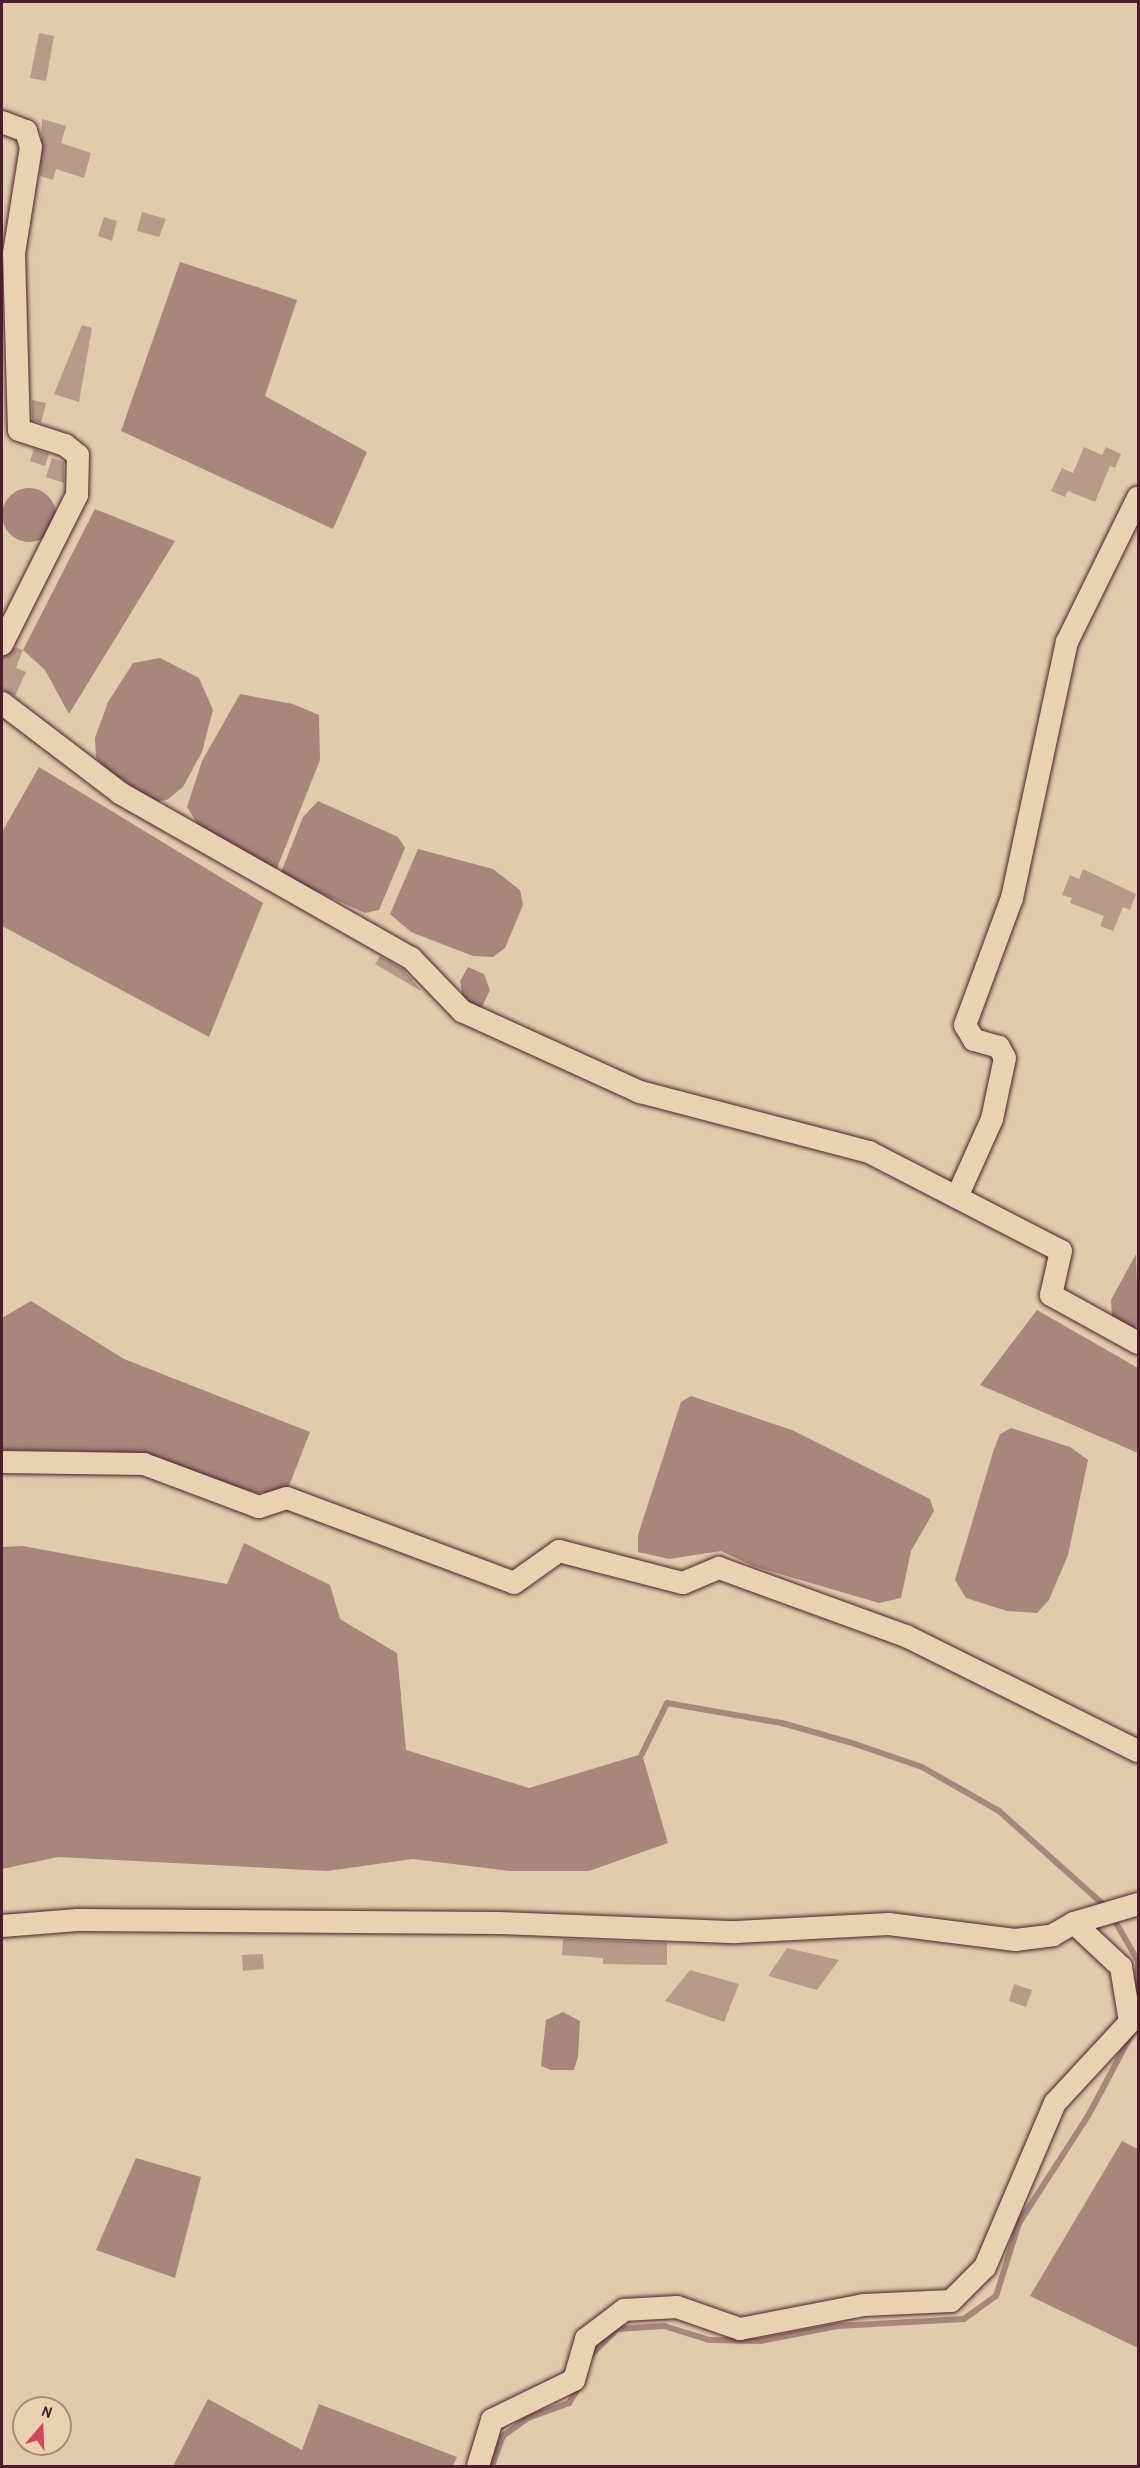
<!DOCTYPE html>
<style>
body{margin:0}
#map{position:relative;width:1140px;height:2468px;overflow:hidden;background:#e2cbac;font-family:"Patrick Hand",sans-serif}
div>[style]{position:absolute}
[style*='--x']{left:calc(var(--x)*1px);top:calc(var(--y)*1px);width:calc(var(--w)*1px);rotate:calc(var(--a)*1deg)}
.water>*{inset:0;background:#a68779}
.round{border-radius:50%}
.stream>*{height:6px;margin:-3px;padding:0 3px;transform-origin:3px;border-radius:3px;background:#a68779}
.building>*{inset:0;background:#b79a88}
.roads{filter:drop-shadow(0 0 2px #4a1f2b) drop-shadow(0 0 2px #4a1f2b)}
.street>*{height:22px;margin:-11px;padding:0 11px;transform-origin:11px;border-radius:11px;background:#e8d2b1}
span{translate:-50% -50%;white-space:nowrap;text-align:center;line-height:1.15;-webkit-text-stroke:4.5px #e8d2b1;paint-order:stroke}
.frame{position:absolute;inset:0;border:3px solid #4a1f2b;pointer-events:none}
.north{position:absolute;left:12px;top:2396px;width:60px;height:60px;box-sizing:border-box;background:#e8d2b1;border:2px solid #a98a7b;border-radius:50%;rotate:19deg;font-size:16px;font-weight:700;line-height:24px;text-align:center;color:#4a1f2b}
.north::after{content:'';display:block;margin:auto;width:21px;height:27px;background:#d1495b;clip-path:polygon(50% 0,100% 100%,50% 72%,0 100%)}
</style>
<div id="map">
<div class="water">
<i style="clip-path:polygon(180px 262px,297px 300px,265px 396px,367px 452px,333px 529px,121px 431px)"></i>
<i class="round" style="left:2px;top:488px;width:54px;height:54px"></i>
<i style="clip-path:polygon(95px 509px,175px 541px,69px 714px,45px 670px,23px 650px)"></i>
<i style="clip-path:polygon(160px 658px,199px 678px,213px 710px,202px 752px,183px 787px,167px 800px,150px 802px,110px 778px,96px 757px,95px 738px,108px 702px,133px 663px)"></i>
<i style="clip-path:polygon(240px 694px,293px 704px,319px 715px,320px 760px,277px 868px,256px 862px,199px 826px,187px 807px,202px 761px)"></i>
<i style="clip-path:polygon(39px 767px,263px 903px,209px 1037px,2px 926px,2px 832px)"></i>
<i style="clip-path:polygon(318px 801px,398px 837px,405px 848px,379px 910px,365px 913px,280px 875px,303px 817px)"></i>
<i style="clip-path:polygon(418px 849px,493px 869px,520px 890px,523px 905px,505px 948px,493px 957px,473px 956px,411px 932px,390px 914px)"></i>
<i style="clip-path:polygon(468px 967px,484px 974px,490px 990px,480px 1011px,463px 998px,460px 981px)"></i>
<i style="clip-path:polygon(1136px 1254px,1138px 1324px,1133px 1331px,1112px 1316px,1111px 1300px)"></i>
<i style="clip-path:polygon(31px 1301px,124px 1359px,310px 1432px,287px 1491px,257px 1493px,114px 1452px,2px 1450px,2px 1318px)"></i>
<i style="clip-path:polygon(1037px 1310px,1138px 1368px,1138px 1453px,980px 1385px)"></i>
<i style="clip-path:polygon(691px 1396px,792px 1430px,930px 1499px,934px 1511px,911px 1551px,901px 1598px,879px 1603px,753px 1566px,721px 1551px,669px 1559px,638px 1552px,638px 1535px,681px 1402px)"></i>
<i style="clip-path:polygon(1011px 1428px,1070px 1447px,1088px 1460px,1068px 1555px,1049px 1600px,1037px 1613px,1007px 1611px,966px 1598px,955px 1580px,993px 1452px,1000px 1434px)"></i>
<i style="clip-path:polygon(244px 1543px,330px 1585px,340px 1619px,397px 1653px,406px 1750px,529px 1788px,642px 1754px,668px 1843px,589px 1871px,510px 1871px,413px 1859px,327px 1871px,58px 1857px,2px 1869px,2px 1547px,23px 1546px,227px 1584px)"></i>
<i style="clip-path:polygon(563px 2012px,580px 2021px,578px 2057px,574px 2070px,551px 2070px,541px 2066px,546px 2020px)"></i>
<i style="clip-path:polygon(1122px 2141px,1138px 2149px,1138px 2348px,1030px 2296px)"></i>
<i style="clip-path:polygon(136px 2158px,201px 2177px,175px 2278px,96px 2250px)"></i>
<i style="clip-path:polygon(208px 2399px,302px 2450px,319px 2404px,457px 2457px,453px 2466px,173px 2466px)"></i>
</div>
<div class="stream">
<i style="--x:642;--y:1754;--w:57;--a:-63.9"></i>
<i style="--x:667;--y:1703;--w:117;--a:9.9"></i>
<i style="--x:782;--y:1723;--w:76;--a:16"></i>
<i style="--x:855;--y:1744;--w:71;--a:18.9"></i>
<i style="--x:922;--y:1767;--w:89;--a:29.7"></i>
<i style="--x:999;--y:1811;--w:145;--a:41.9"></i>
<i style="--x:1112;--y:1916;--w:52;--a:60"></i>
<i style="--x:1138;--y:1961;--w:43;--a:91.3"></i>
<i style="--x:591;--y:2355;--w:37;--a:-45"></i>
<i style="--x:617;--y:2329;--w:47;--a:-3.7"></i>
<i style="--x:664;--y:2326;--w:47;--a:17.3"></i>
<i style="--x:709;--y:2340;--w:51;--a:1.1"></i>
<i style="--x:760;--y:2341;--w:79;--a:-10.9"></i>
<i style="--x:838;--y:2326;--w:126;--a:-3.2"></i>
<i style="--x:964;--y:2319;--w:39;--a:-36"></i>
<i style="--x:996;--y:2296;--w:77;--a:-72.5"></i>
<i style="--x:1019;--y:2223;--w:127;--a:-57.2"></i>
<i style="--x:1088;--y:2116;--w:102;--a:-61.9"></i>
<i style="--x:492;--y:2466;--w:32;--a:-70"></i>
<i style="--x:503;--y:2436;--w:31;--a:-36"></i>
<i style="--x:528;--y:2418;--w:44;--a:-20.1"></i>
<i style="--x:569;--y:2403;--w:22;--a:-58"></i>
</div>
<div class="building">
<i style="clip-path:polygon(39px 33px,54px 36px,46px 81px,30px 78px)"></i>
<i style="clip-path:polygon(42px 119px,66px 126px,61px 143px,91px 153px,84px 178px,56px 169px,53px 180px,40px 176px)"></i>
<i style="clip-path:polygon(142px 212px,166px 219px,159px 237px,137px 231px)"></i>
<i style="clip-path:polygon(104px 217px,117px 221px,112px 241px,98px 236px)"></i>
<i style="clip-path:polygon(82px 325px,92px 328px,79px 402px,54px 394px)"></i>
<i style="clip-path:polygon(32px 400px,46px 403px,41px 423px,32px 420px)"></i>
<i style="clip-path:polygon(1084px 447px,1102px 455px,1106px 447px,1121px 454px,1115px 468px,1110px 466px,1095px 502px,1068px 491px,1065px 497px,1051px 491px,1062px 468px,1073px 473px)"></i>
<i style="clip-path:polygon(34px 449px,49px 454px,45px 466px,30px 461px)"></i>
<i style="clip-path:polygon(52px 458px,64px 462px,64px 483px,46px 477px)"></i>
<i style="clip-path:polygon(16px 647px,23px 650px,16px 668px,26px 672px,15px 696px,2px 690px,2px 657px)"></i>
<i style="clip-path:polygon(1083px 869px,1136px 894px,1130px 910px,1123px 907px,1113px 931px,1100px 926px,1104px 916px,1070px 903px,1072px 898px,1062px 895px,1070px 875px,1079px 879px)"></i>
<i style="clip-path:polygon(380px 956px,403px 969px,421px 991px,375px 964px)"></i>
<i style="clip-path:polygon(563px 1939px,667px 1943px,667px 1965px,603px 1964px,603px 1958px,562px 1955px)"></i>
<i style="clip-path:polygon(787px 1948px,839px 1960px,817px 1990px,768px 1976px)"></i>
<i style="clip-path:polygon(263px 1954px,264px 1969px,243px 1971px,242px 1955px)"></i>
<i style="clip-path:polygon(690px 1970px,739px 1984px,724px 2022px,665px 2001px)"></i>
<i style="clip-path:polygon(1014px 1984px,1032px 1990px,1026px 2007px,1009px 2001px)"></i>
</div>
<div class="roads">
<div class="street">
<i style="--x:2;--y:122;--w:26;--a:21"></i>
<i style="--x:26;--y:131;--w:17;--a:73"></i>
<i style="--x:31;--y:147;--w:107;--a:99.1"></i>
<i style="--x:14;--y:253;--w:177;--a:88.4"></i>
<i style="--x:19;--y:430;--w:48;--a:18.1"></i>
<i style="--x:65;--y:445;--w:16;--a:38"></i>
<i style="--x:78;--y:455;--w:40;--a:91.4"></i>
<i style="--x:77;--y:495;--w:167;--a:116.7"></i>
<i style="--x:2;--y:703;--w:148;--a:37.3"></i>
<i style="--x:120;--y:793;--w:335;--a:29.6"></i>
<i style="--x:411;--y:958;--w:74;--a:46.1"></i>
<i style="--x:462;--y:1011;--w:196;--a:24.5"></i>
<i style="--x:640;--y:1092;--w:237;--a:14.7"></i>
<i style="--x:869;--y:1152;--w:216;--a:27.3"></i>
<i style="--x:1061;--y:1251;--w:45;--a:102.8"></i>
<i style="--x:1051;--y:1295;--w:99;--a:28.9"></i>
<i style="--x:957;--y:1197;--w:85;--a:-65.8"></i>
<i style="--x:992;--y:1119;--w:62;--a:-78"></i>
<i style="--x:1005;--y:1058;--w:13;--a:-119"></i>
<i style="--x:999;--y:1047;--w:26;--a:-164"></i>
<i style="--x:974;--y:1040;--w:17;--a:-121"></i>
<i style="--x:965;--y:1025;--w:135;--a:-69.7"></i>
<i style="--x:1012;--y:898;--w:262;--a:-77.9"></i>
<i style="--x:1067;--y:642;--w:161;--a:-63.8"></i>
<i style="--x:2;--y:1462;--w:142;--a:0.8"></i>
<i style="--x:144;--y:1464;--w:123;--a:20.5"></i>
<i style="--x:259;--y:1507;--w:29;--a:-18"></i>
<i style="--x:287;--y:1498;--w:242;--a:20.5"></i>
<i style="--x:514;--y:1583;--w:55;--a:-35.4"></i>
<i style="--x:559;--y:1551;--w:128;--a:14.5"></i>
<i style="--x:683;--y:1583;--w:39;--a:-23"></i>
<i style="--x:719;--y:1568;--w:199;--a:20"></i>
<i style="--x:906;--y:1636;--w:259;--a:26.4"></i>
<i style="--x:2;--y:1926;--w:76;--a:-4.5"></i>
<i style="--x:78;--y:1920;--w:419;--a:0.4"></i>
<i style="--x:497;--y:1923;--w:239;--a:2.2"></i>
<i style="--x:736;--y:1932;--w:153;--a:-3"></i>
<i style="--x:889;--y:1924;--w:127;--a:7.2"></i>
<i style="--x:1015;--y:1940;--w:38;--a:-7"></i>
<i style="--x:1053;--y:1935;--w:24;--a:-30"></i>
<i style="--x:1074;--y:1923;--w:67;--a:-16.5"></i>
<i style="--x:478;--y:2466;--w:48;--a:-73.1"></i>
<i style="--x:492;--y:2420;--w:91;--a:-26"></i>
<i style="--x:574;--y:2380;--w:43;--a:-73.7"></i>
<i style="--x:586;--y:2339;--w:48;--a:-37.3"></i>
<i style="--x:624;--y:2310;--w:53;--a:-3.2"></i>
<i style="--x:677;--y:2307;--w:67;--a:19.2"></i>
<i style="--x:740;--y:2329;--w:126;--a:-11"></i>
<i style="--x:864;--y:2305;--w:87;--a:-2.6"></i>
<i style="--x:951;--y:2301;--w:48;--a:-45"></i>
<i style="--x:985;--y:2267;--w:178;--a:-66.9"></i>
<i style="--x:1055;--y:2103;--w:110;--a:-47.2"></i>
<i style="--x:1130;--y:2022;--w:56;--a:-99.3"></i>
<i style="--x:1121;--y:1967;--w:64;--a:-136.9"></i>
</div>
</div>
<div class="frame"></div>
<div class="north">N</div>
</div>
